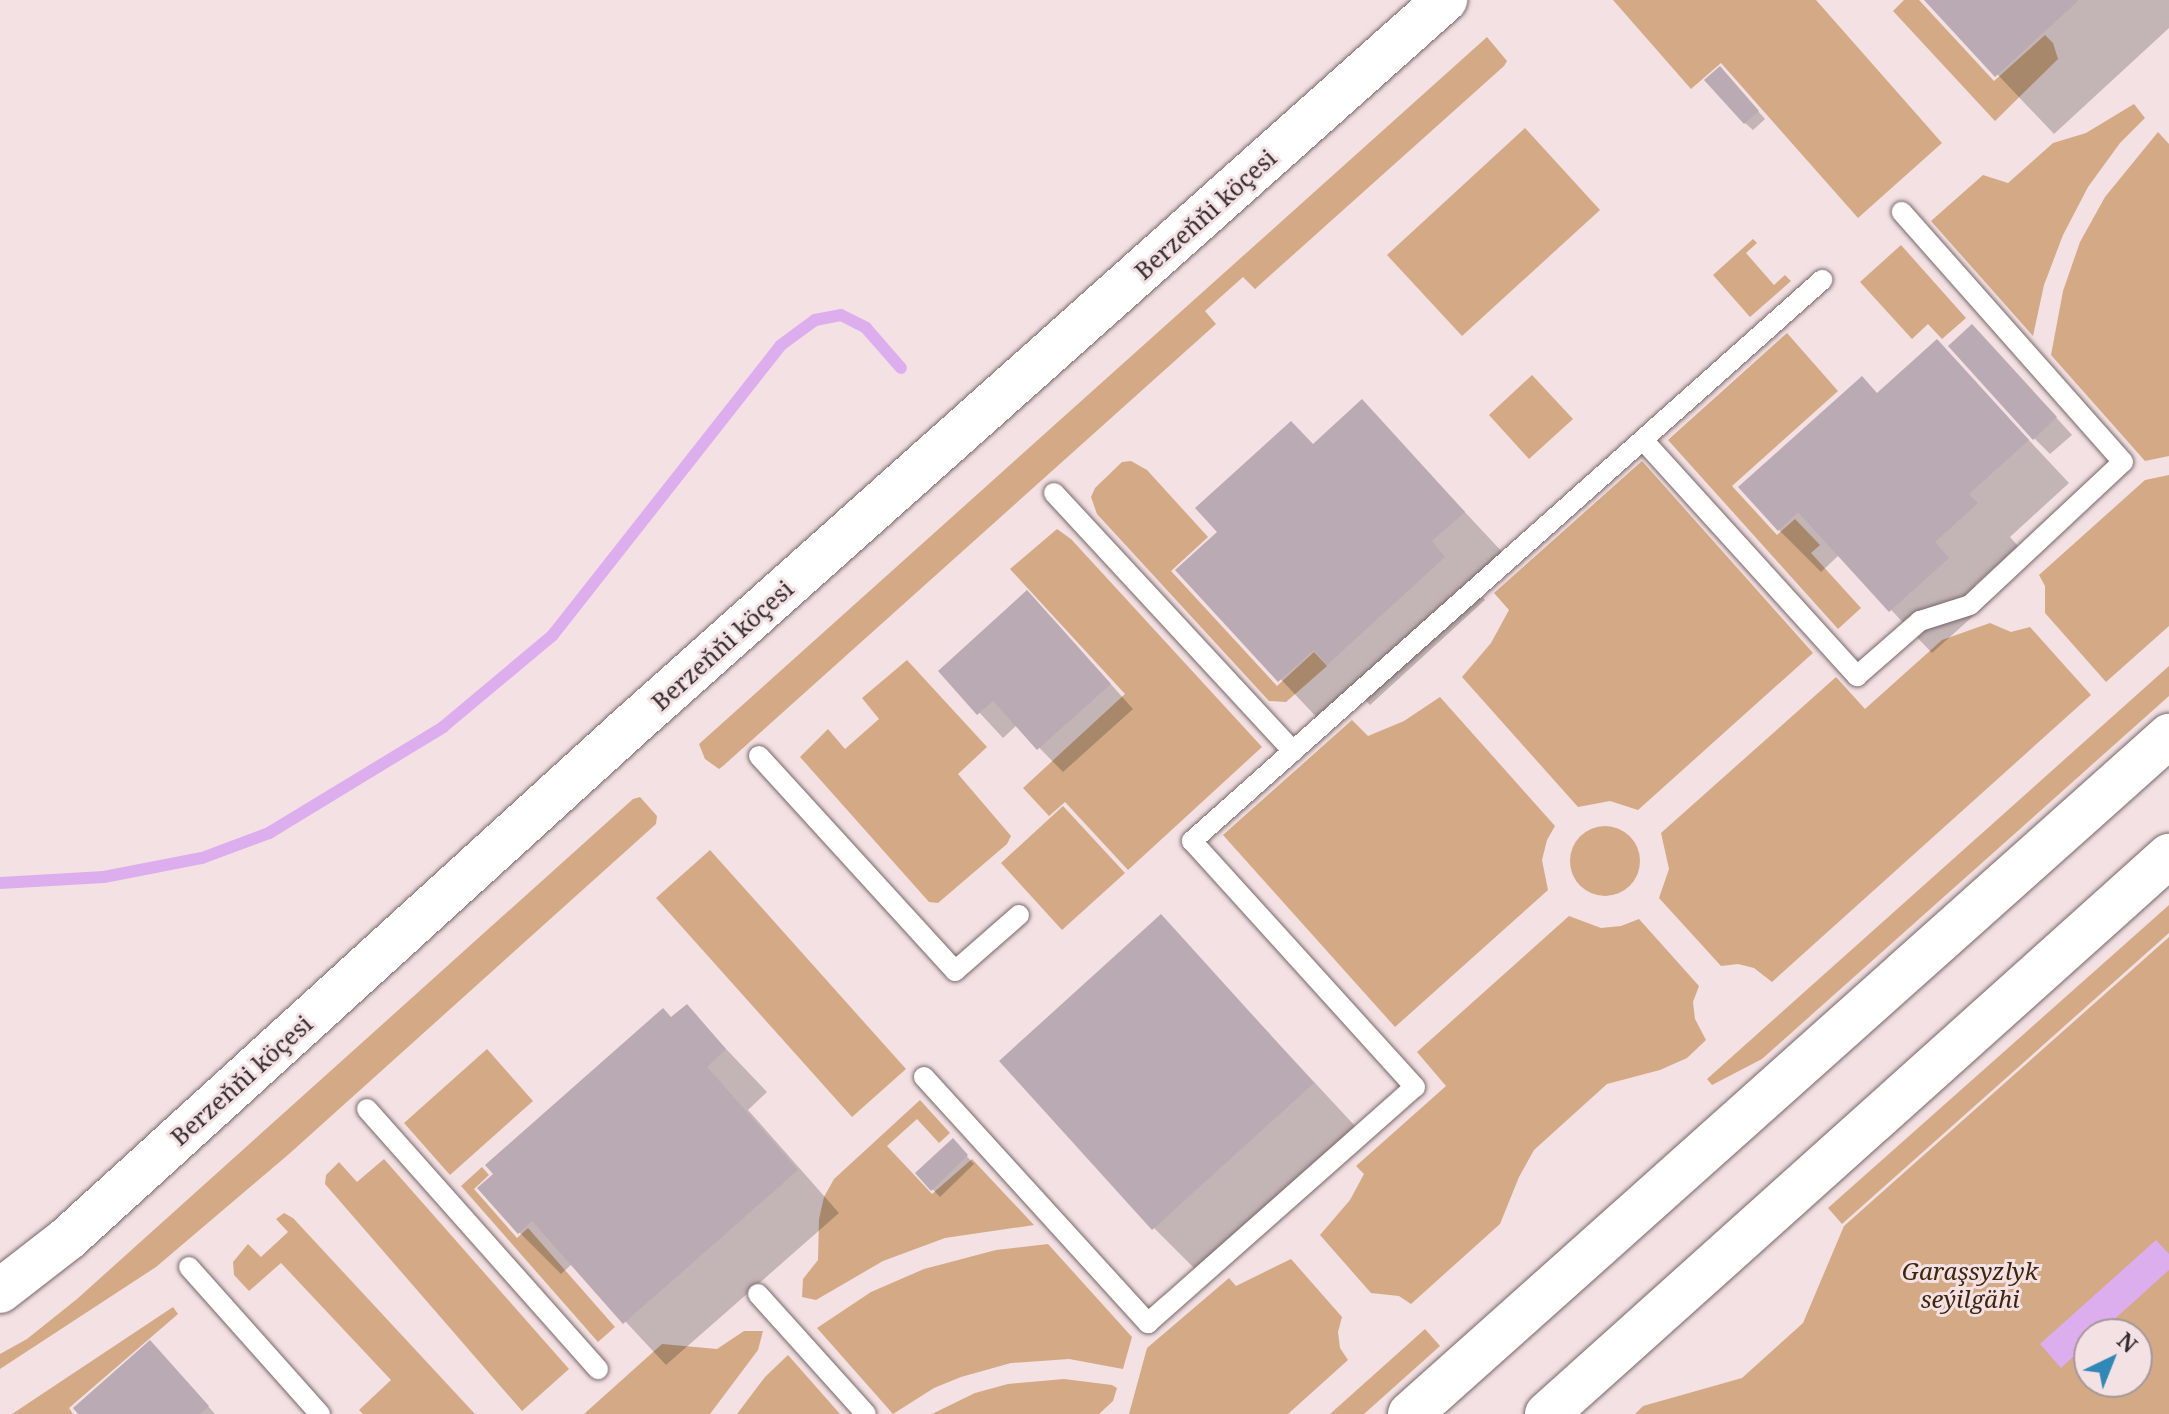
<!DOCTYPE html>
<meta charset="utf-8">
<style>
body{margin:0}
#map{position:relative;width:2169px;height:1414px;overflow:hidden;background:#f4e1e3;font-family:"Noto Serif",serif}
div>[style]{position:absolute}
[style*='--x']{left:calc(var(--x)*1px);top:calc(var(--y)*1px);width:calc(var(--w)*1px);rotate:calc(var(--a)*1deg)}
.green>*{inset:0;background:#d3aa85}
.round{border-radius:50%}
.water>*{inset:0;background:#ddaeee}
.shadow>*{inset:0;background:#0003}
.stream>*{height:12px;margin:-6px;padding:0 6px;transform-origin:6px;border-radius:6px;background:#ddaeee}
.building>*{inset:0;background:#baaab3}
.roads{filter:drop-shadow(0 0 2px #776769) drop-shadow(0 0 2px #776769)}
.service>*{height:20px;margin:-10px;padding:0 10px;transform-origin:10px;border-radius:10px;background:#fff}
.tertiary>*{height:44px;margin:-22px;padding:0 22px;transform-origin:22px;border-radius:22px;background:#fff}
.primary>*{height:44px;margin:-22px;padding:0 22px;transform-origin:22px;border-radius:22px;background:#fff}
span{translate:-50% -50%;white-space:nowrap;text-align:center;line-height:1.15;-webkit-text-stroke:6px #f4e1e3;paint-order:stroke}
.street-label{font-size:24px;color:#322b2c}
.park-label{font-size:24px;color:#3e250d;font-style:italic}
.north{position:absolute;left:2073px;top:1318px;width:80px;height:80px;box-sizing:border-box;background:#f4e1e3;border:2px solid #a6989a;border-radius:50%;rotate:43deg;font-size:22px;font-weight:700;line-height:32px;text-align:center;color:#322b2c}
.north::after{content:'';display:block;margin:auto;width:28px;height:36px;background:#3187b6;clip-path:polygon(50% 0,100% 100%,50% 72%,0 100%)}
</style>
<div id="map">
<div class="green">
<i style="clip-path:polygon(1613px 0,1816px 0,1942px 143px,1858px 218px,1721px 63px,1691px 89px)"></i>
<i style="clip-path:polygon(1904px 0,1919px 0,1994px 81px,2045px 35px,2053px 43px,2058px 59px,1995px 121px,1893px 11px)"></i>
<i style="clip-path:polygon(1487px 37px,1507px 61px,1504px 66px,1255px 289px,1243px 277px,1205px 311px,1216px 324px,723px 766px,719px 769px,705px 759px,699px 744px)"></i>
<i style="clip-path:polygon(2134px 104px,2145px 118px,2120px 143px,2088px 187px,2063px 235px,2044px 285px,2033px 336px,1931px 221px,1983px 175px,2008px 183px,2053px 143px,2086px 133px)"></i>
<i style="clip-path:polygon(1525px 128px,1600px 210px,1462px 336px,1387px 255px)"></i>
<i style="clip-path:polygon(2158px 132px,2169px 144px,2169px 456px,2145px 461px,2051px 355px,2063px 291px,2080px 242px,2105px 197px)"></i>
<i style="clip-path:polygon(1753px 239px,1757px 243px,1746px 253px,1774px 285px,1785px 275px,1791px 281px,1750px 317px,1713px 275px)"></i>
<i style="clip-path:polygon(1901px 245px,1966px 318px,1942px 339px,1928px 324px,1912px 339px,1860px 282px)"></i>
<i style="clip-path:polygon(1787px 333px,1838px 391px,1732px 486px,1777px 535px,1795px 519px,1820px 545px,1811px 553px,1861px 608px,1838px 629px,1668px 440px)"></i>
<i style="clip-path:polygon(1532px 375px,1573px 419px,1529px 459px,1489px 415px)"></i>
<i style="clip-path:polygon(1131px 461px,1147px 470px,1208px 537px,1171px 571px,1277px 686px,1314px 652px,1327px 666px,1286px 702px,1269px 701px,1097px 514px,1091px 497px,1095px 488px,1122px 462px)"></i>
<i style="clip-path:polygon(1642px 461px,1813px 653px,1638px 810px,1610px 801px,1578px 807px,1462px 677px,1491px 643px,1509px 610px,1494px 593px)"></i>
<i style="clip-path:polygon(2169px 475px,2169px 626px,2106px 682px,2045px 613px,2045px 586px,2039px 575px,2145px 480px)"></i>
<i style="clip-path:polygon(1057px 529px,1071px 539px,1262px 747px,1128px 870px,1065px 802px,1049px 816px,1023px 788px,1125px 694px,1010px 569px)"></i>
<i style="clip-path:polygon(1990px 623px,2011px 632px,2030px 627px,2091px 695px,1772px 982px,1754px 968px,1738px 964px,1721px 966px,1659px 898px,1669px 869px,1661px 833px,1836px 677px,1865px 709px,1942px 640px)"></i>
<i style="clip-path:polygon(907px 660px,987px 747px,958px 774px,1011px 836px,1007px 844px,938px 903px,929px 902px,800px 757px,828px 729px,845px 749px,879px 719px,862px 698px)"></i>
<i style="clip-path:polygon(2169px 666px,2169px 696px,1762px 1059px,1712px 1085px,1707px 1079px)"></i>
<i style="clip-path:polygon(1440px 697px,1555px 826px,1547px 840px,1542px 860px,1548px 890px,1395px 1027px,1223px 835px,1352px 720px,1368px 736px,1404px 721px)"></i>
<i style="clip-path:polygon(640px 797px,657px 816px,656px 824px,289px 1154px,156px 1267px,0 1369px,0 1354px,27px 1339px,77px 1299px,633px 799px)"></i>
<i style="clip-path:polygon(1063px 806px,1125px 873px,1062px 930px,1001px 863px)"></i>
<i class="round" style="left:1570px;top:826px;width:70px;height:70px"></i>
<i style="clip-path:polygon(710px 850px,906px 1069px,852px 1117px,656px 898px)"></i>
<i style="clip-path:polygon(2169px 905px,2169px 933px,1842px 1224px,1828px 1208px)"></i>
<i style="clip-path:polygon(1569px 916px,1601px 928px,1621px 926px,1639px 919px,1699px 986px,1693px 1002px,1695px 1019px,1706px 1040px,1687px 1058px,1660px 1070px,1607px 1084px,1534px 1150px,1519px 1177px,1500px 1224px,1411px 1304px,1399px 1296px,1371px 1293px,1320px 1235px,1350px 1200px,1364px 1174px,1356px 1166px,1446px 1086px,1417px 1052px)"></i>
<i style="clip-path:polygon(evenodd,2169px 937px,2169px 1414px,1635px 1414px,1643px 1406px,1742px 1378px,1803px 1323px,1844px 1226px,2169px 937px,2089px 1334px,2137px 1334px,2137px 1382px,2089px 1382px,2089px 1334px)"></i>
<i style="clip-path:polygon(487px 1049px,533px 1101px,450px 1175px,404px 1123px)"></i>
<i style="clip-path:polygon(920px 1100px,950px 1133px,939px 1143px,917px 1119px,887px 1146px,932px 1194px,972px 1159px,1034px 1225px,945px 1238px,883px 1261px,816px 1300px,802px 1297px,803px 1279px,818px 1260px,819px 1219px,824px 1197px,834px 1179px)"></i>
<i style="clip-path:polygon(384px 1159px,569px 1369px,522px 1411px,325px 1184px,326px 1175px,339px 1162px,357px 1182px)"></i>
<i style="clip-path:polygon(482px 1167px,489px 1175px,474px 1189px,517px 1238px,528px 1228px,615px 1327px,598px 1342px,461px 1186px)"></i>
<i style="clip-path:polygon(284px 1213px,293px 1218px,475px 1414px,363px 1414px,359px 1410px,391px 1380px,281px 1263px,249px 1291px,234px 1275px,233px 1262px,248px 1244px,261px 1257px,288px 1232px,276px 1219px)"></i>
<i style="clip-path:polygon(1048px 1244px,1132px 1337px,1123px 1369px,1069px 1359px,1011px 1363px,961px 1377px,934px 1388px,893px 1414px,817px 1328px,871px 1292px,924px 1269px,996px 1250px)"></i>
<i style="clip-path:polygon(1291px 1259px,1342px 1317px,1338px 1332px,1340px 1348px,1348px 1360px,1288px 1414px,1129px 1414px,1147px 1348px,1229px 1278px,1236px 1286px)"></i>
<i style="clip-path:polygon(173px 1307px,178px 1314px,69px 1408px,73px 1414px,12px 1414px)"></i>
<i style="clip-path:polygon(1425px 1329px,1440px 1346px,1364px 1414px,1330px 1414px)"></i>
<i style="clip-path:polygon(744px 1331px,763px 1331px,758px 1350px,710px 1414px,584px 1414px,662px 1344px,717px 1349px)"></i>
<i style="clip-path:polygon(788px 1355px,840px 1414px,737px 1414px,765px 1377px)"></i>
<i style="clip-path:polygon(1064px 1379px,1112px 1385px,1117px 1388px,1113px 1401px,1099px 1414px,932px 1414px,975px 1393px,1008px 1384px)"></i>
</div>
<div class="water">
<i style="clip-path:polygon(2156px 1240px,2169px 1254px,2169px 1270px,2098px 1334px,2089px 1334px,2089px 1342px,2061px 1368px,2040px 1344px)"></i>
</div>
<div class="shadow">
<i style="clip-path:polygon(1927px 0,2169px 0,2169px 28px,2054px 134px)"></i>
<i style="clip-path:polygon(1727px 76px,1765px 119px,1753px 130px,1745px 123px)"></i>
<i style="clip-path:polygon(1937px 342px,2069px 483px,2010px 537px,2018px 546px,1975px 585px,1990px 601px,1932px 653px,1839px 555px,1821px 572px,1779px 530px,1878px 395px)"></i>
<i style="clip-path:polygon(1988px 342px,2072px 435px,2050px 454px,2034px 438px)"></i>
<i style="clip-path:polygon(1362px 402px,1505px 555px,1472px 584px,1485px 600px,1370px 705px,1356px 691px,1322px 723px,1178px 570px)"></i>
<i style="clip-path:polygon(1051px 617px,1133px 709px,1063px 772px,1017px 725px,1003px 738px,941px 671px)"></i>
<i style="clip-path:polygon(1161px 917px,1355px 1126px,1196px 1270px,1154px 1228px)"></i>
<i style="clip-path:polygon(686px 1007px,767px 1092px,748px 1110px,839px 1213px,666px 1365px,572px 1264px,561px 1274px,519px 1232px,672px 1020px)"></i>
<i style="clip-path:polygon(952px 1140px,974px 1164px,940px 1197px,917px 1173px)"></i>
<i style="clip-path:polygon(166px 1359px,215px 1414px,81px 1414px)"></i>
</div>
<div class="stream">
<i style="--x:0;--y:883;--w:104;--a:-3.3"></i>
<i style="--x:104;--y:877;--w:100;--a:-11"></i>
<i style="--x:202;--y:858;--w:72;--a:-20.5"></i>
<i style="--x:269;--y:833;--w:204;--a:-31.3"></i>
<i style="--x:443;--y:727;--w:142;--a:-39.9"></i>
<i style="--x:552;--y:636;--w:370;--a:-51.8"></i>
<i style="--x:781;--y:345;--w:42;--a:-36.3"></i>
<i style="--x:815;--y:320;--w:26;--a:-11"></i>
<i style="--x:841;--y:315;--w:28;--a:27"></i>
<i style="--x:866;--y:328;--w:53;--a:48.8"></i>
</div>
<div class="building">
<i style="clip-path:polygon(1924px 0,2079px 0,1995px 77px)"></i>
<i style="clip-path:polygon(1720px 66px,1759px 111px,1744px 124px,1704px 80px)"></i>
<i style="clip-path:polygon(1972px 324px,2057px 417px,2033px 440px,1948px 346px)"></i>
<i style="clip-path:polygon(1937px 339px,2029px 440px,1969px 494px,1978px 503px,1935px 542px,1949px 558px,1889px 612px,1798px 512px,1778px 531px,1738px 487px,1862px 376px,1877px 393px)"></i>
<i style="clip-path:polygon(1362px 399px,1465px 512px,1432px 541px,1445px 557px,1327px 665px,1314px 650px,1278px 682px,1175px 570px,1217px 532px,1195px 508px,1291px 421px,1313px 444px)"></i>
<i style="clip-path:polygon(1027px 590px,1111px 684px,1037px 750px,993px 701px,977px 715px,938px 671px)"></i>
<i style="clip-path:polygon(1161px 914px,1314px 1083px,1152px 1230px,999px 1061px)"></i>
<i style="clip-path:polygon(687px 1004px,726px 1049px,707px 1067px,798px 1170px,623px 1324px,532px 1221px,518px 1234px,477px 1188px,493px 1174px,485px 1165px,663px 1008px,671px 1017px)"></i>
<i style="clip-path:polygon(953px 1138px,968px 1155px,931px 1191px,915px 1173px)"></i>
<i style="clip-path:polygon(150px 1340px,209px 1406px,200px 1414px,78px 1414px,73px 1408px)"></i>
</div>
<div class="roads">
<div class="service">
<i style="--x:1643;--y:440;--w:319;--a:47.8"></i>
<i style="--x:1857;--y:676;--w:84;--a:-41.1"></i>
<i style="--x:1920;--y:621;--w:52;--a:-17.7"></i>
<i style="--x:1970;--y:605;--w:209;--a:-43.1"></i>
<i style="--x:2123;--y:462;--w:334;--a:-131.5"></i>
<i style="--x:1054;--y:493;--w:352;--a:47.2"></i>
<i style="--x:759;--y:756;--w:291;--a:47.6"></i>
<i style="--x:955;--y:971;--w:85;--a:-41.2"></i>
<i style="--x:924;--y:1077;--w:333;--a:47.7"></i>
<i style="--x:1148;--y:1323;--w:356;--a:-41.5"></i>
<i style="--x:1415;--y:1087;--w:332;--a:-132.2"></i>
<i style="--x:1192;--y:841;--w:844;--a:-41.68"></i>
<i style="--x:367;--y:1109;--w:348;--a:48.4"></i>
<i style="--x:189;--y:1267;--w:197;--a:48.3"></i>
<i style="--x:758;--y:1294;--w:161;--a:48"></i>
</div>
<div class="tertiary">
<i style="--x:0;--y:1291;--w:85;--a:-37.8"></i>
<i style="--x:67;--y:1239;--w:755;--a:-42.31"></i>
<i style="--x:625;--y:731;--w:1099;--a:-41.72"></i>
</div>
<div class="primary">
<i style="--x:1410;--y:1414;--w:1018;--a:-41.77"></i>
<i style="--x:1547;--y:1414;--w:836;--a:-41.9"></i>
</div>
</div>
<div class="street-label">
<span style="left:1205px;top:214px;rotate:-42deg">Berzeňňi köçesi</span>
<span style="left:722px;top:645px;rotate:-42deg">Berzeňňi köçesi</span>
<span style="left:241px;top:1080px;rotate:-42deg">Berzeňňi köçesi</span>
</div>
<div class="park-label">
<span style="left:1970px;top:1285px">Garaşsyzlyk<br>seýilgähi</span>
</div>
<div class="north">N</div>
</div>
